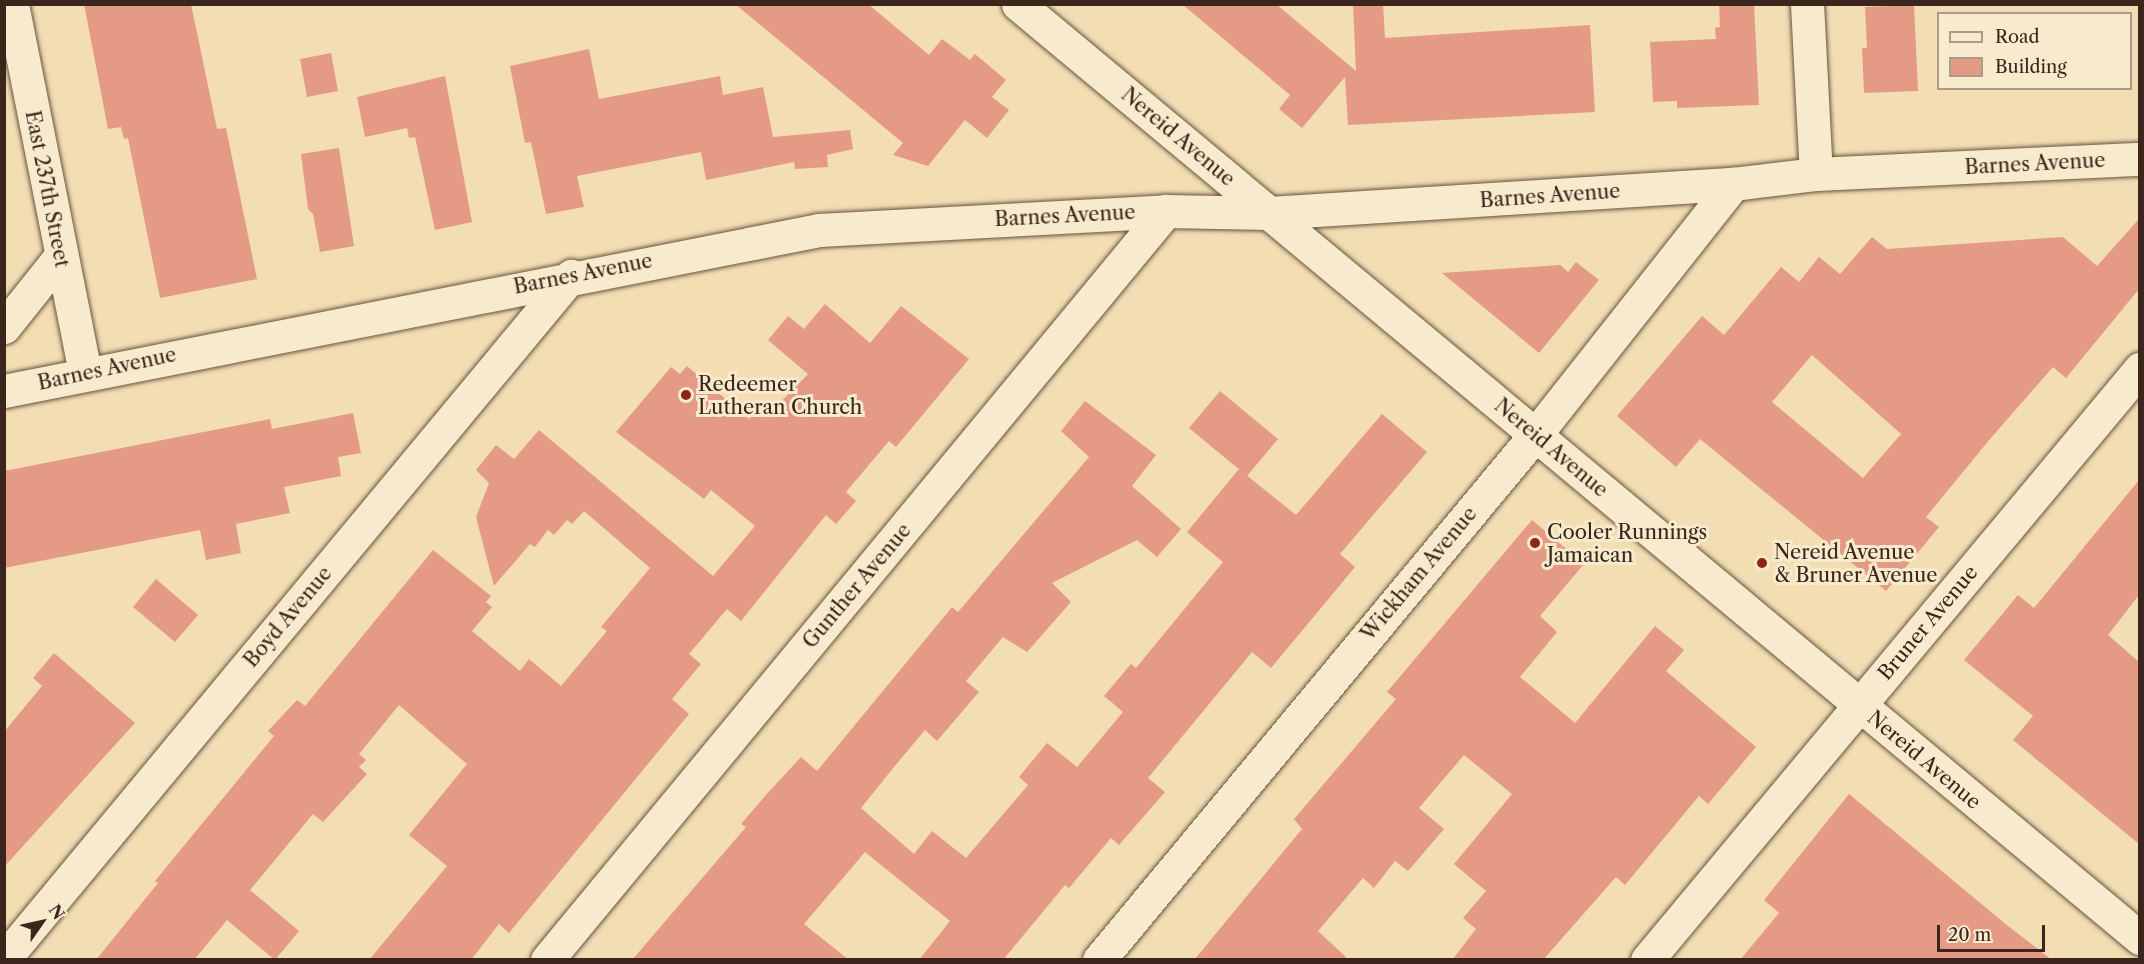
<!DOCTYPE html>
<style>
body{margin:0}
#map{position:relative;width:2144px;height:964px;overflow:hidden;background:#f2deb2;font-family:"Libre Caslon Text",serif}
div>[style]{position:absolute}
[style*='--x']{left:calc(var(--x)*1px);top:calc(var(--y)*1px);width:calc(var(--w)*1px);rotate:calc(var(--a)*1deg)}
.building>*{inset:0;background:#e59a86}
.roads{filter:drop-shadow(0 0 2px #6a5342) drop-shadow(0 0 2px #6a5342)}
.street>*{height:33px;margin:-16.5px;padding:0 16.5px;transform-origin:16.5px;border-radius:16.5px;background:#f7eacd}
.secondary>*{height:33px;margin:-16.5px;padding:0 16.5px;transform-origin:16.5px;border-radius:16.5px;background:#f7eacd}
.dots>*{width:16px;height:16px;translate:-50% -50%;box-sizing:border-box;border:3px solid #f7eacd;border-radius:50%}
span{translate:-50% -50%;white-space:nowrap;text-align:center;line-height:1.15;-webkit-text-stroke:6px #f7eacd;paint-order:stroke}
.street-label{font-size:20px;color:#3c251c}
.poi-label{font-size:20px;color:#3c251c}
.left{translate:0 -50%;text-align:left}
.frame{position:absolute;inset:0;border:6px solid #3c251c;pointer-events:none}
.legend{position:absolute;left:1937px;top:12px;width:195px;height:78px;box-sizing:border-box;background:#f7eacd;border:2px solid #ac9b86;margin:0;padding:8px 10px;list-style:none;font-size:18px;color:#3c251c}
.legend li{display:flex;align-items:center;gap:12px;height:30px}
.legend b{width:30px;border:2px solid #ac9b86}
.north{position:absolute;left:12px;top:892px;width:60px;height:60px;-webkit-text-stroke:4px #f7eacd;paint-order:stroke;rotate:56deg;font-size:16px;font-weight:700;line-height:24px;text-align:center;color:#3c251c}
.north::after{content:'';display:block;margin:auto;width:21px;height:27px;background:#3c251c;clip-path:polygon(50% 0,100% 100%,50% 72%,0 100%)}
.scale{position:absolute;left:1937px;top:925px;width:108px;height:27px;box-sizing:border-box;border:3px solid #3c251c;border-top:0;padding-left:8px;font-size:18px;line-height:21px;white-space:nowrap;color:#3c251c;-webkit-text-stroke:4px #f7eacd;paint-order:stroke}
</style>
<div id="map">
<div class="building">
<i style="clip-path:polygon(84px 4px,191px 4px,217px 129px,226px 128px,257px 279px,160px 298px,128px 138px,124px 139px,121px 127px,108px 129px)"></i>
<i style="clip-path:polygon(735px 4px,868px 4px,929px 55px,942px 39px,970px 60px,975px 54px,1006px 80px,992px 97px,1009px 110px,987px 138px,965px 120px,928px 166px,893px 155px,903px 143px)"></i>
<i style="clip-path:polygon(1182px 4px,1276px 4px,1356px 71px,1353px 4px,1383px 4px,1385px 38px,1590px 25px,1595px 112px,1348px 125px,1345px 77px,1302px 128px,1279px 109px,1290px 95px)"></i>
<i style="clip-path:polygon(1719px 4px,1754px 4px,1759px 105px,1677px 108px,1677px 101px,1653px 102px,1650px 42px,1716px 39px,1715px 28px,1720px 27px)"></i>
<i style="clip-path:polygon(1914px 5px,1918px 91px,1864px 93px,1862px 48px,1867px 48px,1865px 7px)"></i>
<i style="clip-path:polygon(589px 49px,599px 99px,720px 76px,723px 95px,763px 87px,773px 137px,850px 130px,853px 149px,827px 155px,828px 167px,795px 169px,794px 162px,706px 180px,701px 152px,577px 176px,584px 207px,546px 214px,531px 142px,525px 143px,510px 66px)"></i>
<i style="clip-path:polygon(331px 53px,338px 91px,307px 97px,300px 59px)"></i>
<i style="clip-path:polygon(445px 76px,472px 222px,435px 230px,415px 137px,409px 138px,407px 128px,365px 137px,357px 97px)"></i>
<i style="clip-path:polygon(339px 148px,354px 246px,320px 252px,313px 214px,308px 209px,301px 154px)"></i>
<i style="clip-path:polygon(evenodd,2139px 219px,2139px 289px,2066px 378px,2053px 367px,1990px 439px,1926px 517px,1939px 527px,1886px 591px,1700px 439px,1676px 467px,1617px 416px,1702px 316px,1724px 335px,1781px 267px,1799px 282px,1819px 257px,1840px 274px,1872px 237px,1887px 249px,2063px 237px,2097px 266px,2139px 219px,1812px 355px,1901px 434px,1863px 478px,1772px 402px,1812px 355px)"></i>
<i style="clip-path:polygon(1576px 262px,1599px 280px,1539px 353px,1442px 273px,1560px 265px,1568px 272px)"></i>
<i style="clip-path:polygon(825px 304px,870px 343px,901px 306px,969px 359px,896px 447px,889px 441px,846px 492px,856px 501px,836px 524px,826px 515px,741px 621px,727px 609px,689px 654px,701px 664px,672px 699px,689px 714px,509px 933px,499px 924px,471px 960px,369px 960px,447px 866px,409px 835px,467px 764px,399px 705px,359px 754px,366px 760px,359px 767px,367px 774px,323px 822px,313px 814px,250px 890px,299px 931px,275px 960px,227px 920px,194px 960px,96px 960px,158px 883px,155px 881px,274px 736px,268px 731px,297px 700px,305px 706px,433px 550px,491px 596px,486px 602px,492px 607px,472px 631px,520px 671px,529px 659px,561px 686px,607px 631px,601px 627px,650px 568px,584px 511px,572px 524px,567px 520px,554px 535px,548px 530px,535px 547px,530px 544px,494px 586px,476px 517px,489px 483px,476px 470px,496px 445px,514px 459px,539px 430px,713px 576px,755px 526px,711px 490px,704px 499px,616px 432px,671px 367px,680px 374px,687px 366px,749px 419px,757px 410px,766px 417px,808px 374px,768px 340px,788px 316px,804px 329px)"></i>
<i style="clip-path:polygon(1220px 391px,1278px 439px,1247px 476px,1189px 428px)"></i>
<i style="clip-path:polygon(1085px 401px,1156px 455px,1132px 486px,1181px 529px,1157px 557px,1137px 540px,1052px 583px,1071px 602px,1027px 652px,1003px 637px,966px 681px,979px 692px,937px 741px,925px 730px,894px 767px,861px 808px,914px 854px,932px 831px,966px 858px,1028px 785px,1019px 777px,1047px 743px,1077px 767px,1123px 712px,1104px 696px,1131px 664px,1136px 668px,1223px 562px,1187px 532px,1239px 469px,1296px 515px,1382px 414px,1427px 452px,1340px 554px,1355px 567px,1326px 602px,1271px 668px,1252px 652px,1148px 778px,1165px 792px,1119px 845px,1111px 838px,1069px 888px,1065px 885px,1003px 960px,919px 960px,950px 921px,865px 852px,804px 924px,849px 960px,632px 960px,746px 827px,741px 824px,765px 796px,801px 757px,817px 771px,952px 607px,958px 612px,1089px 457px,1061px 431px)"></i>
<i style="clip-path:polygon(353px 413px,361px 453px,338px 457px,341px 476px,284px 487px,290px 513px,236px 524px,241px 553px,206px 560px,200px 530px,4px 568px,4px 471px,270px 419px,272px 429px)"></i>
<i style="clip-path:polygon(2139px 480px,2139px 595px,2108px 635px,2139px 662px,2139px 844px,2013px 740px,2033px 716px,1964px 660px,2018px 595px,2034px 608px)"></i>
<i style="clip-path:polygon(1532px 520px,1584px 564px,1540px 616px,1557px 632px,1520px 677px,1575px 723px,1655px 626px,1684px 650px,1666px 671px,1756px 747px,1708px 804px,1699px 796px,1625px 885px,1616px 877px,1543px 960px,1452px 960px,1476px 929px,1463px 918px,1486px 891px,1454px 864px,1512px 794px,1464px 755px,1419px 808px,1444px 829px,1408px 871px,1395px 861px,1374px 888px,1363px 878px,1318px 931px,1349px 960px,1194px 960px,1302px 829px,1294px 819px,1396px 699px,1387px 692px)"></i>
<i style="clip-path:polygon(156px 579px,198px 615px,175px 642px,133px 607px)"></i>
<i style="clip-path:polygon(54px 653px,135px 723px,4px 867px,4px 732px,42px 686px,33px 678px)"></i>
<i style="clip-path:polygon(1849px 794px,2008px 926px,2052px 960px,1740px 960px,1779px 913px,1764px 900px)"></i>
</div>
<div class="roads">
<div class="street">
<i style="--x:12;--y:4;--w:376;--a:78.8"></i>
<i style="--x:1807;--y:4;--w:170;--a:87"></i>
<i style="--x:1269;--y:213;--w:465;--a:-3.6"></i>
<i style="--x:1733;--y:184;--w:84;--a:-6.9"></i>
<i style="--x:1816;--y:174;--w:324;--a:-2.7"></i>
<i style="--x:4;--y:959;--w:888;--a:-50.3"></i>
<i style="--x:547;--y:960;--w:972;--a:-50.43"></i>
<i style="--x:1099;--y:960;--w:682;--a:-50.29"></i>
<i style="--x:1535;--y:435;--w:320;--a:-51.7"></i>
<i style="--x:1647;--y:960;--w:770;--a:-50.17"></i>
</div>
<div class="secondary">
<i style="--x:1018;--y:4;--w:1460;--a:39.78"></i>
<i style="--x:4;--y:327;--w:88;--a:-51.4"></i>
<i style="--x:4;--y:391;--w:831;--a:-11.17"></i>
<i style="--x:819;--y:230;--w:348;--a:-3.1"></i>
<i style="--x:1166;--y:211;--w:103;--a:1.1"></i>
</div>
</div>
<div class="dots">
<i style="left:686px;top:395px;background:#8f2418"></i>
<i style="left:1535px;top:543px;background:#8f2418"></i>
<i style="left:1762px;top:563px;background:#8f2418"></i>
</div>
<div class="street-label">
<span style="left:1178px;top:137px;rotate:40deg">Nereid Avenue</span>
<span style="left:2035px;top:164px;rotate:-3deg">Barnes Avenue</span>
<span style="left:47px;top:189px;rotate:79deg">East 237th Street</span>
<span style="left:1550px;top:196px;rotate:-4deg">Barnes Avenue</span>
<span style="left:1065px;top:216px;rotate:-3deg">Barnes Avenue</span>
<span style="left:583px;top:274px;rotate:-11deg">Barnes Avenue</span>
<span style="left:107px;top:369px;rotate:-12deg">Barnes Avenue</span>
<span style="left:1551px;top:448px;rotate:40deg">Nereid Avenue</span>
<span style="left:1419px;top:574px;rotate:-50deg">Wickham Avenue</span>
<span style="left:857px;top:586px;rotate:-50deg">Gunther Avenue</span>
<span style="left:288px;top:617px;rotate:-50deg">Boyd Avenue</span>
<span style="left:1928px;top:623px;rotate:-50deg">Bruner Avenue</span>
<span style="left:1924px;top:760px;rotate:40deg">Nereid Avenue</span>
</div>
<div class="poi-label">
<span class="left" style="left:698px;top:396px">Redeemer<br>Lutheran Church</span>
<span class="left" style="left:1547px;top:544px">Cooler Runnings<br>Jamaican</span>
<span class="left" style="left:1774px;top:564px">Nereid Avenue<br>&amp; Bruner Avenue</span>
</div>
<div class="frame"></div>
<ul class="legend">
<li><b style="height:8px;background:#f7eacd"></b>Road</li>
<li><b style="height:16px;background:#e59a86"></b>Building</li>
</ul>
<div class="north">N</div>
<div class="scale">20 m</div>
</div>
